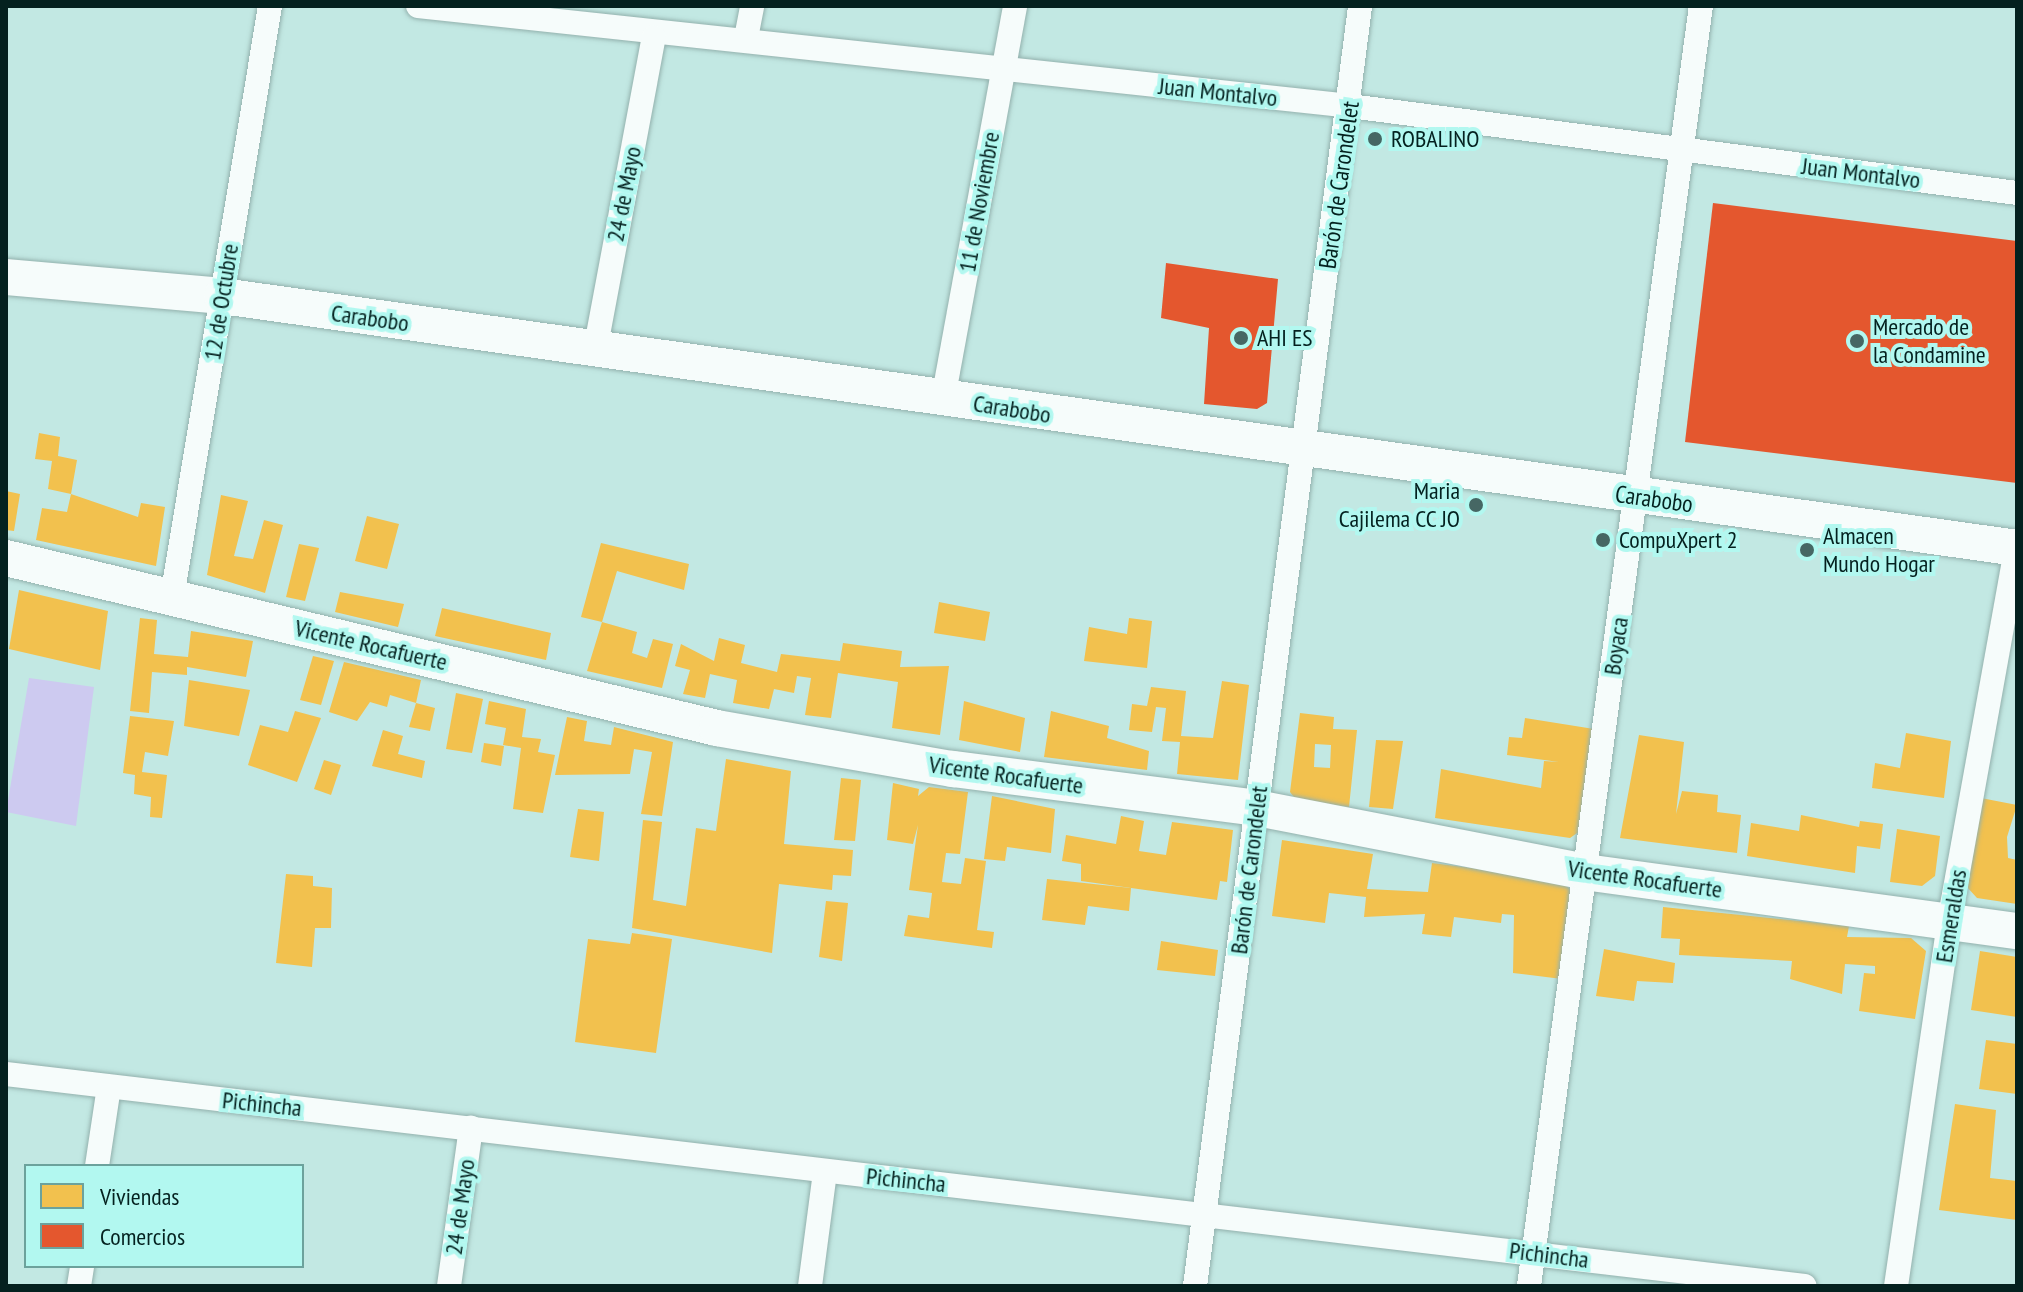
<!DOCTYPE html>
<meta charset="utf-8">
<style>
body{margin:0}
#map{position:relative;width:2023px;height:1292px;overflow:hidden;background:#c2e8e3;font-family:"PT Sans Narrow",sans-serif}
div>[style]{position:absolute}
[style*='--x']{left:calc(var(--x)*1px);top:calc(var(--y)*1px);width:calc(var(--w)*1px);rotate:calc(var(--a)*1deg)}
.green>*{inset:0;background:#cdcaf0}
.homes>*{inset:0;background:#f2c14e}
.shops>*{inset:0;background:#e4572e}
.roads{filter:drop-shadow(0 0 2px #93b1ad) drop-shadow(0 0 2px #93b1ad)}
.street>*{height:24px;margin:-12px;padding:0 12px;transform-origin:12px;border-radius:12px;background:#f6fcfb}
.secondary>*{height:36px;margin:-18px;padding:0 18px;transform-origin:18px;border-radius:18px;background:#f6fcfb}
.dots>*{width:22px;height:22px;translate:-50% -50%;box-sizing:border-box;border:4px solid #b2f8f0;border-radius:50%}
span{translate:-50% -50%;white-space:nowrap;text-align:center;line-height:1.15;-webkit-text-stroke:8px #b2f8f0;paint-order:stroke}
.street-label{font-size:24px;color:#04211f}
.poi-label{font-size:24px;color:#04211f}
.left{translate:0 -50%;text-align:left}
.right{translate:-100% -50%;text-align:right}
.frame{position:absolute;inset:0;border:8px solid #04211f;pointer-events:none}
.legend{position:absolute;left:24px;top:1164px;width:280px;height:104px;box-sizing:border-box;background:#b2f8f0;border:2px solid #6ca29c;margin:0;padding:10px 14px;list-style:none;font-size:24px;color:#04211f}
.legend li{display:flex;align-items:center;gap:16px;height:40px}
.legend b{width:40px;border:2px solid #6ca29c}
</style>
<div id="map">
<div class="green">
<i style="clip-path:polygon(29px 678px,94px 687px,76px 826px,6px 812px)"></i>
</div>
<div class="homes">
<i style="clip-path:polygon(39px 433px,60px 437px,58px 456px,77px 460px,71px 494px,48px 489px,52px 461px,35px 459px)"></i>
<i style="clip-path:polygon(6px 491px,20px 494px,14px 531px,6px 530px)"></i>
<i style="clip-path:polygon(71px 494px,138px 517px,141px 503px,165px 507px,156px 566px,36px 540px,42px 508px,67px 512px)"></i>
<i style="clip-path:polygon(221px 495px,248px 501px,234px 556px,253px 559px,264px 520px,283px 525px,265px 593px,207px 575px)"></i>
<i style="clip-path:polygon(367px 516px,399px 524px,387px 569px,355px 561px)"></i>
<i style="clip-path:polygon(601px 543px,689px 564px,684px 590px,617px 571px,602px 622px,581px 617px)"></i>
<i style="clip-path:polygon(299px 544px,319px 548px,305px 601px,286px 597px)"></i>
<i style="clip-path:polygon(19px 590px,108px 611px,100px 670px,9px 649px)"></i>
<i style="clip-path:polygon(340px 592px,404px 604px,398px 627px,335px 612px)"></i>
<i style="clip-path:polygon(939px 602px,990px 612px,985px 641px,934px 633px)"></i>
<i style="clip-path:polygon(442px 608px,551px 633px,546px 660px,435px 636px)"></i>
<i style="clip-path:polygon(140px 618px,157px 620px,154px 654px,188px 657px,191px 631px,253px 641px,246px 677px,187px 667px,187px 675px,152px 672px,149px 713px,130px 711px)"></i>
<i style="clip-path:polygon(1129px 618px,1152px 621px,1147px 668px,1084px 661px,1089px 627px,1127px 634px)"></i>
<i style="clip-path:polygon(602px 622px,637px 632px,632px 653px,647px 658px,653px 639px,673px 644px,662px 688px,587px 671px)"></i>
<i style="clip-path:polygon(719px 638px,745px 645px,741px 663px,777px 672px,781px 654px,840px 661px,843px 643px,902px 651px,900px 667px,949px 666px,940px 735px,892px 728px,898px 682px,838px 673px,831px 718px,805px 715px,811px 678px,797px 676px,794px 693px,774px 689px,769px 709px,733px 703px,737px 680px,710px 674px,705px 698px,683px 694px,690px 670px,675px 666px,681px 644px,714px 661px)"></i>
<i style="clip-path:polygon(313px 656px,334px 661px,321px 705px,300px 700px)"></i>
<i style="clip-path:polygon(344px 662px,421px 680px,416px 703px,390px 695px,387px 707px,370px 702px,357px 721px,329px 712px)"></i>
<i style="clip-path:polygon(189px 680px,250px 690px,239px 736px,184px 726px)"></i>
<i style="clip-path:polygon(1222px 681px,1249px 685px,1238px 780px,1177px 774px,1180px 742px,1162px 741px,1166px 708px,1156px 707px,1152px 732px,1129px 730px,1132px 704px,1147px 706px,1151px 687px,1186px 691px,1181px 736px,1213px 738px)"></i>
<i style="clip-path:polygon(456px 693px,483px 699px,472px 753px,446px 749px)"></i>
<i style="clip-path:polygon(489px 701px,526px 709px,522px 737px,541px 739px,538px 752px,555px 755px,543px 813px,513px 809px,521px 748px,503px 745px,506px 728px,485px 724px)"></i>
<i style="clip-path:polygon(964px 701px,1025px 718px,1020px 752px,959px 740px)"></i>
<i style="clip-path:polygon(416px 703px,435px 708px,430px 731px,409px 727px)"></i>
<i style="clip-path:polygon(295px 711px,321px 718px,297px 782px,248px 765px,260px 725px,288px 732px)"></i>
<i style="clip-path:polygon(1051px 711px,1109px 726px,1107px 738px,1149px 751px,1147px 770px,1044px 757px)"></i>
<i style="clip-path:polygon(evenodd,1300px 713px,1334px 717px,1333px 729px,1357px 730px,1349px 807px,1297px 801px,1290px 792px,1300px 713px,1315px 744px,1331px 745px,1330px 768px,1314px 767px,1315px 744px)"></i>
<i style="clip-path:polygon(130px 716px,174px 721px,168px 756px,145px 752px,142px 772px,167px 775px,162px 818px,150px 817px,151px 797px,134px 794px,135px 775px,123px 773px)"></i>
<i style="clip-path:polygon(567px 717px,587px 721px,584px 741px,611px 745px,614px 727px,673px 742px,662px 816px,641px 814px,652px 752px,634px 749px,630px 774px,555px 775px)"></i>
<i style="clip-path:polygon(1525px 718px,1594px 729px,1580px 831px,1570px 838px,1435px 818px,1441px 769px,1541px 788px,1544px 761px,1559px 762px,1507px 755px,1509px 737px,1522px 738px)"></i>
<i style="clip-path:polygon(383px 730px,403px 736px,398px 754px,425px 761px,422px 778px,372px 766px)"></i>
<i style="clip-path:polygon(1906px 733px,1951px 741px,1944px 798px,1872px 788px,1875px 763px,1900px 768px)"></i>
<i style="clip-path:polygon(1639px 735px,1684px 742px,1676px 814px,1682px 791px,1718px 795px,1717px 812px,1741px 815px,1737px 853px,1620px 838px)"></i>
<i style="clip-path:polygon(1376px 740px,1403px 741px,1393px 809px,1369px 807px)"></i>
<i style="clip-path:polygon(484px 743px,504px 746px,501px 766px,481px 762px)"></i>
<i style="clip-path:polygon(726px 759px,791px 771px,784px 844px,853px 850px,851px 876px,833px 875px,832px 890px,779px 884px,772px 953px,632px 928px,643px 820px,662px 822px,653px 900px,686px 906px,696px 828px,716px 831px)"></i>
<i style="clip-path:polygon(324px 760px,341px 765px,331px 795px,314px 789px)"></i>
<i style="clip-path:polygon(841px 778px,861px 780px,855px 841px,834px 840px)"></i>
<i style="clip-path:polygon(893px 783px,919px 789px,918px 796px,929px 787px,968px 792px,960px 854px,946px 853px,942px 882px,961px 884px,965px 858px,986px 861px,977px 930px,994px 932px,992px 948px,904px 936px,908px 915px,929px 918px,932px 893px,909px 890px,918px 825px,913px 844px,887px 840px)"></i>
<i style="clip-path:polygon(992px 796px,1055px 809px,1051px 853px,1007px 847px,1005px 861px,984px 859px)"></i>
<i style="clip-path:polygon(1981px 798px,2017px 805px,2007px 837px,2008px 858px,2017px 860px,2017px 904px,1977px 898px,1967px 887px)"></i>
<i style="clip-path:polygon(578px 809px,604px 812px,599px 861px,570px 857px)"></i>
<i style="clip-path:polygon(1801px 815px,1859px 827px,1860px 821px,1883px 824px,1880px 849px,1857px 846px,1855px 873px,1747px 856px,1751px 823px,1799px 831px)"></i>
<i style="clip-path:polygon(1121px 816px,1144px 821px,1139px 851px,1166px 855px,1172px 822px,1233px 830px,1227px 882px,1220px 881px,1217px 900px,1081px 881px,1081px 864px,1062px 861px,1066px 835px,1116px 844px)"></i>
<i style="clip-path:polygon(1897px 829px,1940px 836px,1935px 876px,1922px 886px,1890px 882px)"></i>
<i style="clip-path:polygon(1282px 840px,1373px 854px,1367px 889px,1428px 892px,1432px 863px,1559px 879px,1571px 890px,1562px 979px,1513px 973px,1514px 915px,1502px 914px,1501px 923px,1454px 917px,1451px 937px,1422px 934px,1425px 914px,1364px 917px,1366px 897px,1329px 893px,1325px 923px,1272px 916px)"></i>
<i style="clip-path:polygon(286px 874px,313px 876px,313px 886px,332px 888px,331px 928px,315px 928px,312px 967px,276px 963px)"></i>
<i style="clip-path:polygon(1047px 879px,1131px 888px,1129px 911px,1088px 906px,1085px 925px,1042px 920px)"></i>
<i style="clip-path:polygon(826px 901px,848px 903px,842px 961px,819px 957px)"></i>
<i style="clip-path:polygon(1663px 907px,1849px 926px,1847px 937px,1911px 938px,1926px 951px,1915px 1019px,1859px 1011px,1864px 973px,1875px 974px,1875px 966px,1845px 964px,1842px 994px,1790px 979px,1792px 961px,1679px 955px,1680px 939px,1661px 938px)"></i>
<i style="clip-path:polygon(632px 933px,672px 939px,656px 1053px,575px 1042px,588px 939px,630px 944px)"></i>
<i style="clip-path:polygon(1161px 941px,1218px 950px,1215px 976px,1157px 970px)"></i>
<i style="clip-path:polygon(1604px 949px,1675px 963px,1673px 983px,1637px 981px,1634px 1001px,1596px 996px)"></i>
<i style="clip-path:polygon(1980px 951px,2017px 957px,2017px 1017px,1971px 1010px)"></i>
<i style="clip-path:polygon(1986px 1040px,2017px 1044px,2017px 1094px,1979px 1089px)"></i>
<i style="clip-path:polygon(1955px 1104px,1996px 1110px,1990px 1178px,2017px 1181px,2017px 1220px,1939px 1210px)"></i>
</div>
<div class="shops">
<i style="clip-path:polygon(1713px 203px,2017px 241px,2017px 483px,1685px 442px)"></i>
<i style="clip-path:polygon(1166px 263px,1278px 279px,1267px 403px,1257px 409px,1204px 404px,1209px 328px,1161px 318px)"></i>
</div>
<div class="roads">
<div class="street">
<i style="--x:418;--y:6;--w:937;--a:6.12"></i>
<i style="--x:1350;--y:106;--w:673;--a:7.43"></i>
<i style="--x:746;--y:38;--w:33;--a:-79"></i>
<i style="--x:595;--y:351;--w:319;--a:-79.4"></i>
<i style="--x:943;--y:399;--w:400;--a:-79.6"></i>
<i style="--x:172;--y:597;--w:599;--a:-80.58"></i>
<i style="--x:6;--y:1074;--w:1811;--a:6.72"></i>
<i style="--x:97;--y:1166;--w:80;--a:-81.4"></i>
<i style="--x:79;--y:1286;--w:20;--a:-81"></i>
<i style="--x:449;--y:1286;--w:160;--a:-82.1"></i>
<i style="--x:810;--y:1286;--w:115;--a:-82.5"></i>
<i style="--x:1195;--y:1286;--w:1291;--a:-82.65"></i>
<i style="--x:1529;--y:1286;--w:1292;--a:-82.35"></i>
<i style="--x:1896;--y:1286;--w:368;--a:-81.7"></i>
<i style="--x:1949;--y:922;--w:380;--a:-79.8"></i>
</div>
<div class="secondary">
<i style="--x:6;--y:277;--w:217;--a:5"></i>
<i style="--x:222;--y:296;--w:1813;--a:7.99"></i>
<i style="--x:6;--y:558;--w:731;--a:13.45"></i>
<i style="--x:717;--y:728;--w:240;--a:9.9"></i>
<i style="--x:953;--y:769;--w:306;--a:7.3"></i>
<i style="--x:1257;--y:808;--w:334;--a:11"></i>
<i style="--x:1585;--y:872;--w:436;--a:7.8"></i>
</div>
</div>
<div class="dots">
<i style="left:1375px;top:139px;background:#466764"></i>
<i style="left:1241px;top:338px;background:#466764"></i>
<i style="left:1857px;top:341px;background:#466764"></i>
<i style="left:1476px;top:505px;background:#466764"></i>
<i style="left:1603px;top:540px;background:#466764"></i>
<i style="left:1807px;top:550px;background:#466764"></i>
</div>
<div class="street-label">
<span style="left:1218px;top:92px;rotate:6deg">Juan Montalvo</span>
<span style="left:1861px;top:173px;rotate:7deg">Juan Montalvo</span>
<span style="left:1339px;top:185px;rotate:-82deg">Barón de Carondelet</span>
<span style="left:624px;top:194px;rotate:-79deg">24 de Mayo</span>
<span style="left:979px;top:202px;rotate:-80deg">11 de Noviembre</span>
<span style="left:221px;top:302px;rotate:-81deg">12 de Octubre</span>
<span style="left:370px;top:318px;rotate:8deg">Carabobo</span>
<span style="left:1012px;top:409px;rotate:9deg">Carabobo</span>
<span style="left:1654px;top:499px;rotate:8deg">Carabobo</span>
<span style="left:371px;top:645px;rotate:13deg">Vicente Rocafuerte</span>
<span style="left:1616px;top:646px;rotate:-82deg">Boyaca</span>
<span style="left:1006px;top:775px;rotate:8deg">Vicente Rocafuerte</span>
<span style="left:1249px;top:870px;rotate:-83deg">Barón de Carondelet</span>
<span style="left:1645px;top:879px;rotate:8deg">Vicente Rocafuerte</span>
<span style="left:1951px;top:916px;rotate:-81deg">Esmeraldas</span>
<span style="left:262px;top:1104px;rotate:6deg">Pichincha</span>
<span style="left:906px;top:1180px;rotate:6deg">Pichincha</span>
<span style="left:460px;top:1207px;rotate:-82deg">24 de Mayo</span>
<span style="left:1549px;top:1255px;rotate:7deg">Pichincha</span>
</div>
<div class="poi-label">
<span class="left" style="left:1391px;top:139px">ROBALINO</span>
<span class="left" style="left:1873px;top:341px">Mercado de<br>la Condamine</span>
<span class="left" style="left:1257px;top:338px">AHI ES</span>
<span class="right" style="left:1460px;top:505px">Maria<br>Cajilema CC JO</span>
<span class="left" style="left:1823px;top:550px">Almacen<br>Mundo Hogar</span>
<span class="left" style="left:1619px;top:540px">CompuXpert 2</span>
</div>
<div class="frame"></div>
<ul class="legend">
<li><b style="height:22px;background:#f2c14e"></b>Viviendas</li>
<li><b style="height:22px;background:#e4572e"></b>Comercios</li>
</ul>
</div>
